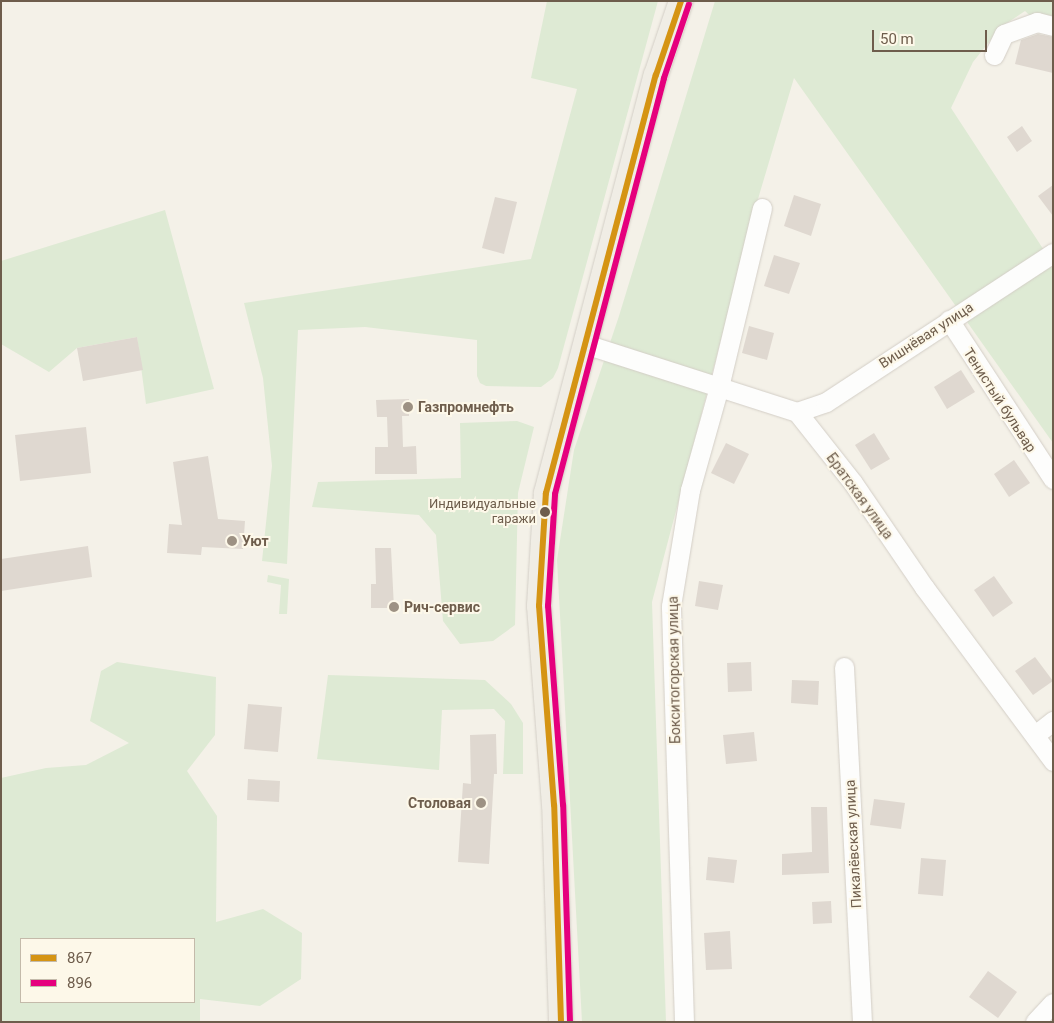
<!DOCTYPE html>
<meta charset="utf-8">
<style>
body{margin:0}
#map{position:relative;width:1054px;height:1023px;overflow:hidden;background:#f4f1e8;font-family:Roboto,sans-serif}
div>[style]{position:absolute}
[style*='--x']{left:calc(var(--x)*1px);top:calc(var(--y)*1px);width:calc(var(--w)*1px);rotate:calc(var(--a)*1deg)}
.green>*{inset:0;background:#deead4}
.building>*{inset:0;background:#dfd8d0}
.roads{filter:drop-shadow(0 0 1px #d3cec6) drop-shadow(0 0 1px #d3cec6)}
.minor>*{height:19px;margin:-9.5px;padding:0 9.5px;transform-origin:9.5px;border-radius:9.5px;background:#fdfdfc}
.major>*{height:24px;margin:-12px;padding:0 12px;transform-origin:12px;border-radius:12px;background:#f0ede5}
.bus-1>*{height:6px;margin:-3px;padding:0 3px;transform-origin:3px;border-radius:3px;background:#d59413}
.bus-2>*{height:6px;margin:-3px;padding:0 3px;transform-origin:3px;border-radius:3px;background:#e5007d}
.dots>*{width:14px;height:14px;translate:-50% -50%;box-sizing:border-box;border:2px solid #fdf8e9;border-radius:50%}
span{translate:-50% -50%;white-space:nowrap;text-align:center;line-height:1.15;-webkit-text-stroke:4px #fdf8e9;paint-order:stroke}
.bus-label{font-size:13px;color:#6e5d4c}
.right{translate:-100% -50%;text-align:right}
.street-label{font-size:14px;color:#6e5d4c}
.poi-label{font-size:14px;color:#6e5d4c;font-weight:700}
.left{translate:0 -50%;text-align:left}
.frame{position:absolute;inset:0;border:2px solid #6e5d4c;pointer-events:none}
.legend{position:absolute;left:20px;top:938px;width:175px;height:65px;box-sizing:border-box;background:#fdf8e9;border:1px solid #c4baaa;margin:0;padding:6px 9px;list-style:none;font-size:15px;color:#6e5d4c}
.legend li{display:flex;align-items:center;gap:10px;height:25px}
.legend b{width:25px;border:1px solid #c4baaa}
.scale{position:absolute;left:872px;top:30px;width:115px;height:22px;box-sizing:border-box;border:2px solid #6e5d4c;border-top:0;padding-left:6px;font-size:15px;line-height:18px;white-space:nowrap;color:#6e5d4c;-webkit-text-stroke:4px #fdf8e9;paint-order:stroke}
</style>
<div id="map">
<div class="green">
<i style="clip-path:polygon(547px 1px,658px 1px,558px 368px,553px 378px,541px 387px,486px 386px,480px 383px,477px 376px,477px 340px,365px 327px,298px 330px,287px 564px,262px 561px,272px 466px,263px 378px,244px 303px,531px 259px,577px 89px,531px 78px)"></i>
<i style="clip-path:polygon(715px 1px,1053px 1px,1053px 26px,1037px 22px,1025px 11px,1001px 27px,973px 62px,951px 108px,1053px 264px,1053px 443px,794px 78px,758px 199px,652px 602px,666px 1022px,582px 1022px,557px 560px,574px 450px,619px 316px)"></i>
<i style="clip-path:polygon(165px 210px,214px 389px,146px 404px,137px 337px,77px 348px,49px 372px,1px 344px,1px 261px)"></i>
<i style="clip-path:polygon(517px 421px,534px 427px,518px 493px,515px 625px,493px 641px,460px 644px,443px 621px,436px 535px,419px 515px,312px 507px,318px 482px,461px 478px,460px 423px)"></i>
<i style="clip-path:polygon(268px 575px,289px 579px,287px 614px,279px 614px,281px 585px,267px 582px)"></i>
<i style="clip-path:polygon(evenodd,117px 662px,216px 677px,215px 735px,187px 771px,217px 816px,216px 922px,263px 909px,302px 933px,301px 979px,260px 1006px,200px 999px,200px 1022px,1px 1022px,1px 778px,46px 768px,86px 765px,129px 743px,90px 721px,101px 671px,117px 662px,21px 939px,194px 939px,194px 1002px,21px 1002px,21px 939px)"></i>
<i style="clip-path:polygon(328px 675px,485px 680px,511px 704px,523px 723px,523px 774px,503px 774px,505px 721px,494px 709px,442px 710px,439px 770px,317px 759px)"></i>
</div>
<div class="building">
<i style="clip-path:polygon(1038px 34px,1053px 37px,1053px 73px,1015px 64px,1021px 40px)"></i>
<i style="clip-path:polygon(1022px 126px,1032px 141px,1017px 152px,1007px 137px)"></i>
<i style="clip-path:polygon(1053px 185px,1053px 216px,1038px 196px)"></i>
<i style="clip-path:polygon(794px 195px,821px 204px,811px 236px,784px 226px)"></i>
<i style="clip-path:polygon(495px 197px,517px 202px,504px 254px,482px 248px)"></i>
<i style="clip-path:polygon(774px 255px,800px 263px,789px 294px,764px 286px)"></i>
<i style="clip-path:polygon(749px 326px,774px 333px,767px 360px,742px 353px)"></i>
<i style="clip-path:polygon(137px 337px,143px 370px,83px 381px,77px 348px)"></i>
<i style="clip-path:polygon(961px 370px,975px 392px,947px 409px,934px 387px)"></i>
<i style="clip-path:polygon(409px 399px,409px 416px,402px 416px,403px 447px,416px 446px,417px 474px,375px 474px,375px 447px,388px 447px,387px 417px,377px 417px,376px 400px)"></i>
<i style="clip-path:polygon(86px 427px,91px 473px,20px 481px,15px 435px)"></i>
<i style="clip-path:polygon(874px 433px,890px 459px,871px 470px,855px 445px)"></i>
<i style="clip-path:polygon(726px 443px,749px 454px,734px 484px,711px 473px)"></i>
<i style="clip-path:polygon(208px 456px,218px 519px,245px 521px,243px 549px,202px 547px,201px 555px,167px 553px,169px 524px,182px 525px,173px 462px)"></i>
<i style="clip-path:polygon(1014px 460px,1030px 483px,1009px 497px,994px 474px)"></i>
<i style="clip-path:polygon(88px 546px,92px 577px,1px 591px,1px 559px)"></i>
<i style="clip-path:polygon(375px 548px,391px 548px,394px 608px,371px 608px,371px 584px,376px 584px)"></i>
<i style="clip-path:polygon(994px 576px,1013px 603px,993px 617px,974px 590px)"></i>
<i style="clip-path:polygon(699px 581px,723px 585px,718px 610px,695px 606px)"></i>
<i style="clip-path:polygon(1035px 657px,1053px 681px,1033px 695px,1015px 671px)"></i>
<i style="clip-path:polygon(751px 662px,752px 691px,728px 692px,727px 663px)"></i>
<i style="clip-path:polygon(792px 680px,819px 681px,818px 705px,791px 703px)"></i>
<i style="clip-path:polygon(248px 704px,282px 707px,278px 752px,244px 749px)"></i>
<i style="clip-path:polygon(754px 732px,757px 761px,726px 764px,723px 735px)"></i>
<i style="clip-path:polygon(496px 734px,497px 774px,494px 774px,489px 864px,458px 862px,463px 783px,471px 784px,470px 735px)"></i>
<i style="clip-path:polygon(248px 779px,280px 781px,279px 802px,247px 800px)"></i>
<i style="clip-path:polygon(874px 799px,905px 803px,901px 829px,870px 825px)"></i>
<i style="clip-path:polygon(811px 807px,827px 807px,829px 873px,782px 875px,782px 854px,812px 852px)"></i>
<i style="clip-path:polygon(708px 857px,737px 860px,734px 883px,706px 880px)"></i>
<i style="clip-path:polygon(921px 858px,946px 860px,943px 896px,918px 894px)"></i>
<i style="clip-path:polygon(831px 901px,832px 923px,813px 924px,812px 902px)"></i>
<i style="clip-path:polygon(730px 931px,732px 969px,706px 970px,704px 933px)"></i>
<i style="clip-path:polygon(988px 971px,1017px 992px,998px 1018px,969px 997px)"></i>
</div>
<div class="roads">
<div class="minor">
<i style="--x:994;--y:55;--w:23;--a:-65"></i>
<i style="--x:1004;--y:34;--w:35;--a:-20"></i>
<i style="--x:1037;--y:22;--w:16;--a:14"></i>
<i style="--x:949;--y:320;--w:190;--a:56.8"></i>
<i style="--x:585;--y:344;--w:223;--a:17.8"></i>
<i style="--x:797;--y:412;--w:90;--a:51.7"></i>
<i style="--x:853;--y:483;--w:126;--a:55.7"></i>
<i style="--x:924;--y:587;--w:217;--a:53.4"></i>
<i style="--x:797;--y:412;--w:31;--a:-19"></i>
<i style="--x:826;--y:402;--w:272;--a:-33.3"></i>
<i style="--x:844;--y:667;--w:355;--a:87.1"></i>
<i style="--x:1035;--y:735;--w:23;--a:-38"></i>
<i style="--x:684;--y:1022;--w:416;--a:-91.8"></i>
<i style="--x:671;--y:606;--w:118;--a:-80.7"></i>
<i style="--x:690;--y:490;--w:107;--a:-74.3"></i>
<i style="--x:719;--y:387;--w:184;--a:-76.5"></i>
<i style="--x:1035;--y:1022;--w:26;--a:-47"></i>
</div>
<div class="major">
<i style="--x:561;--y:1022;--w:217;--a:-91.8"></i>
<i style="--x:554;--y:805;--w:200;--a:-94.3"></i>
<i style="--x:539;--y:606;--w:113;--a:-86.5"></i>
<i style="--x:546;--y:493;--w:432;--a:-75.3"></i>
<i style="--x:656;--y:75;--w:78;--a:-71.3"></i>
</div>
</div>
<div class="bus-1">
<i style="--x:561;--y:1022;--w:217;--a:-91.8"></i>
<i style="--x:554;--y:805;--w:200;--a:-94.3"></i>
<i style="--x:539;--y:606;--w:113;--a:-86.5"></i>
<i style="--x:546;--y:493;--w:432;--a:-75.3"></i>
<i style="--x:656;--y:75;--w:78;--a:-71.3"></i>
</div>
<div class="bus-2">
<i style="--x:570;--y:1022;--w:217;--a:-91.8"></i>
<i style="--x:563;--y:805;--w:200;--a:-94.3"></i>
<i style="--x:548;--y:606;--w:112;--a:-86.4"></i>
<i style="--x:555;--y:494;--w:430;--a:-75.3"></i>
<i style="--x:664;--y:78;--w:78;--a:-71.3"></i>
</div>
<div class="dots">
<i style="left:408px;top:407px;background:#9d9183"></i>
<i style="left:545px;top:512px;background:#6e5d4c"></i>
<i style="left:232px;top:541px;background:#9d9183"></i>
<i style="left:394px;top:607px;background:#9d9183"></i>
<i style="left:481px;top:803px;background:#9d9183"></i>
</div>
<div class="bus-label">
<span class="right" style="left:536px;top:512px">Индивидуальные<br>гаражи</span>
</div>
<div class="street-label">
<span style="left:926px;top:335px;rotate:-33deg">Вишнёвая улица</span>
<span style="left:1000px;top:400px;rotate:57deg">Тенистый бульвар</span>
<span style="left:860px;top:496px;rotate:54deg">Братская улица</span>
<span style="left:674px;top:670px;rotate:-91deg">Бокситогорская улица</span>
<span style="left:853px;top:844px;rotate:-93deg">Пикалёвская улица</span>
</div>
<div class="poi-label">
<span class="left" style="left:418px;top:407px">Газпромнефть</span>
<span class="left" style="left:242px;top:541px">Уют</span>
<span class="left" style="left:404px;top:607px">Рич-сервис</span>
<span class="right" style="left:471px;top:803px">Столовая</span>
</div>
<div class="frame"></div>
<ul class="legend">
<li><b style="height:6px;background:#d59413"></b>867</li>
<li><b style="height:6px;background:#e5007d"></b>896</li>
</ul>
<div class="scale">50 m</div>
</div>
